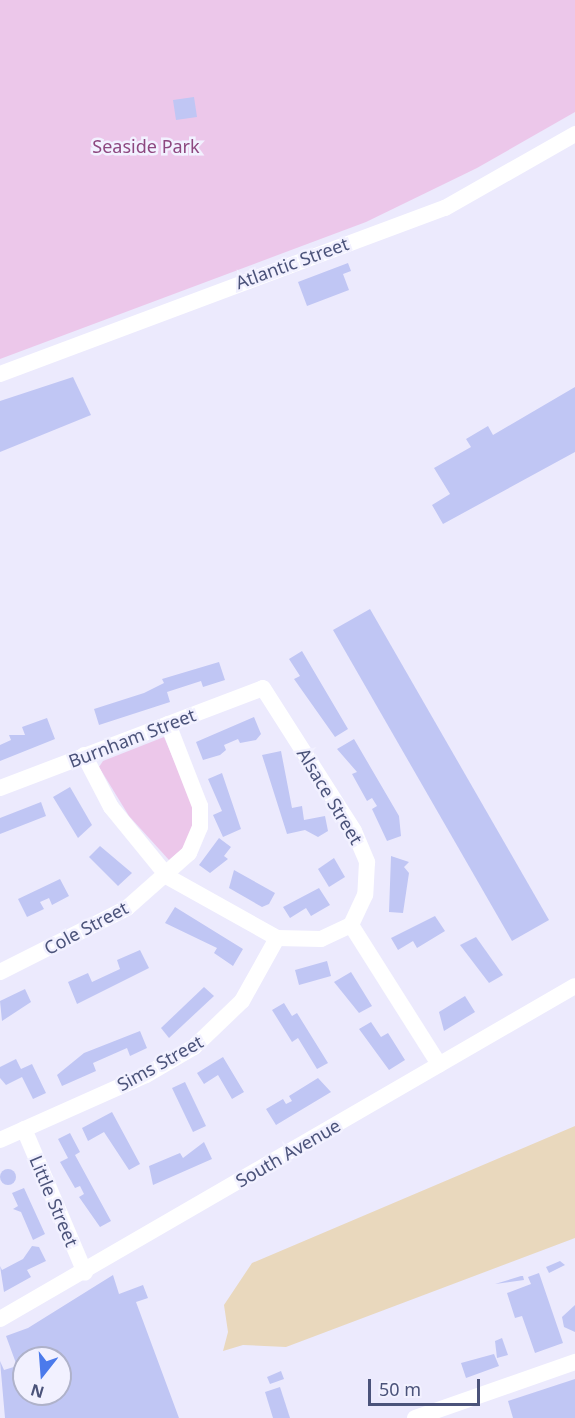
<!DOCTYPE html>
<style>
body{margin:0}
#map{position:relative;width:575px;height:1418px;overflow:hidden;background:#eceafd;font-family:"Noto Sans",sans-serif}
div>[style]{position:absolute}
[style*='--x']{left:calc(var(--x)*1px);top:calc(var(--y)*1px);width:calc(var(--w)*1px);rotate:calc(var(--a)*1deg)}
.green>*{inset:0;background:#ecc7ea}
.water>*{inset:0;background:#e9d8bd}
.building>*{inset:0;background:#c0c6f4}
.round{border-radius:50%}
.street>*{height:16px;margin:-8px;padding:0 8px;transform-origin:8px;border-radius:8px;background:#fff}
span{translate:-50% -50%;white-space:nowrap;text-align:center;line-height:1.15;-webkit-text-stroke:5px #f2f1ff;paint-order:stroke}
.park-label{font-size:18px;color:#8d4880}
.street-label{font-size:18px;color:#4b537a}
.north{position:absolute;left:12px;top:1346px;width:60px;height:60px;box-sizing:border-box;background:#f2f1ff;border:2px solid #afb2ca;border-radius:50%;rotate:197deg;font-size:16px;font-weight:700;line-height:24px;text-align:center;color:#4b537a}
.north::after{content:'';display:block;margin:auto;width:21px;height:27px;background:#4b7aeb;clip-path:polygon(50% 0,100% 100%,50% 72%,0 100%)}
.scale{position:absolute;left:368px;top:1379px;width:112px;height:27px;box-sizing:border-box;border:3px solid #4b537a;border-top:0;padding-left:8px;font-size:18px;line-height:21px;white-space:nowrap;color:#4b537a;-webkit-text-stroke:4px #f2f1ff;paint-order:stroke}
</style>
<div id="map">
<div class="green">
<i style="clip-path:polygon(0 0,575px 0,575px 112px,477px 168px,366px 222px,0 359px)"></i>
<i style="clip-path:polygon(164px 737px,196px 811px,188px 844px,169px 860px,129px 816px,99px 767px,103px 761px)"></i>
</div>
<div class="water">
<i style="clip-path:polygon(575px 1126px,575px 1238px,286px 1347px,243px 1345px,223px 1351px,228px 1332px,224px 1305px,252px 1263px)"></i>
</div>
<div class="building">
<i style="clip-path:polygon(194px 97px,197px 117px,176px 120px,173px 100px)"></i>
<i style="clip-path:polygon(348px 263px,351px 271px,343px 274px,349px 290px,307px 306px,298px 282px)"></i>
<i style="clip-path:polygon(73px 377px,91px 415px,0 452px,0 401px)"></i>
<i style="clip-path:polygon(575px 387px,575px 452px,443px 524px,432px 505px,450px 494px,434px 468px,471px 447px,466px 439px,488px 426px,493px 435px)"></i>
<i style="clip-path:polygon(370px 609px,549px 920px,512px 941px,333px 630px)"></i>
<i style="clip-path:polygon(302px 651px,348px 729px,335px 737px,294px 679px,300px 676px,289px 659px)"></i>
<i style="clip-path:polygon(219px 662px,225px 680px,203px 687px,201px 681px,167px 692px,170px 702px,99px 725px,94px 709px,144px 693px,164px 683px,162px 679px)"></i>
<i style="clip-path:polygon(254px 717px,261px 734px,256px 740px,240px 743px,238px 739px,224px 745px,226px 750px,220px 755px,203px 760px,196px 742px)"></i>
<i style="clip-path:polygon(47px 718px,55px 739px,0 761px,0 745px,11px 740px,9px 735px,25px 735px,22px 727px)"></i>
<i style="clip-path:polygon(354px 739px,399px 816px,401px 836px,387px 841px,372px 809px,377px 806px,372px 798px,367px 801px,352px 774px,357px 772px,337px 749px)"></i>
<i style="clip-path:polygon(281px 751px,292px 808px,302px 806px,304px 820px,325px 816px,328px 831px,318px 837px,305px 830px,287px 834px,262px 755px)"></i>
<i style="clip-path:polygon(222px 773px,241px 829px,223px 837px,213px 815px,222px 811px,208px 779px)"></i>
<i style="clip-path:polygon(70px 787px,92px 825px,78px 838px,53px 797px)"></i>
<i style="clip-path:polygon(41px 802px,46px 816px,0 834px,0 818px)"></i>
<i style="clip-path:polygon(219px 838px,231px 847px,224px 856px,228px 859px,210px 873px,199px 865px)"></i>
<i style="clip-path:polygon(100px 846px,132px 873px,118px 886px,89px 857px)"></i>
<i style="clip-path:polygon(391px 856px,409px 862px,404px 867px,409px 873px,403px 913px,389px 912px)"></i>
<i style="clip-path:polygon(334px 858px,345px 877px,329px 887px,318px 869px)"></i>
<i style="clip-path:polygon(234px 870px,275px 893px,269px 904px,262px 907px,229px 888px)"></i>
<i style="clip-path:polygon(60px 879px,69px 896px,52px 905px,49px 898px,40px 902px,44px 909px,27px 917px,18px 899px)"></i>
<i style="clip-path:polygon(319px 888px,330px 905px,311px 916px,306px 908px,290px 918px,283px 907px)"></i>
<i style="clip-path:polygon(175px 907px,243px 949px,233px 966px,214px 953px,217px 948px,165px 923px)"></i>
<i style="clip-path:polygon(435px 916px,445px 931px,417px 948px,413px 941px,398px 950px,391px 938px)"></i>
<i style="clip-path:polygon(476px 937px,503px 975px,489px 983px,460px 945px)"></i>
<i style="clip-path:polygon(140px 950px,149px 968px,77px 1004px,68px 982px,88px 973px,92px 982px,120px 969px,117px 960px)"></i>
<i style="clip-path:polygon(327px 961px,331px 976px,299px 985px,295px 970px)"></i>
<i style="clip-path:polygon(351px 972px,372px 1006px,359px 1013px,334px 982px)"></i>
<i style="clip-path:polygon(204px 987px,214px 996px,169px 1038px,161px 1028px)"></i>
<i style="clip-path:polygon(25px 989px,31px 1002px,2px 1021px,0 1001px)"></i>
<i style="clip-path:polygon(465px 996px,475px 1012px,444px 1031px,439px 1012px)"></i>
<i style="clip-path:polygon(284px 1003px,292px 1016px,297px 1013px,328px 1063px,317px 1069px,298px 1038px,292px 1042px,272px 1010px)"></i>
<i style="clip-path:polygon(371px 1022px,381px 1037px,388px 1033px,405px 1060px,389px 1070px,359px 1029px)"></i>
<i style="clip-path:polygon(140px 1031px,147px 1048px,130px 1056px,127px 1048px,93px 1063px,96px 1071px,62px 1086px,57px 1075px,84px 1053px)"></i>
<i style="clip-path:polygon(223px 1057px,244px 1092px,232px 1099px,218px 1075px,204px 1084px,197px 1073px)"></i>
<i style="clip-path:polygon(16px 1059px,21px 1069px,32px 1064px,46px 1093px,33px 1099px,22px 1077px,6px 1085px,0 1078px,0 1067px)"></i>
<i style="clip-path:polygon(318px 1078px,331px 1092px,276px 1125px,266px 1109px,283px 1099px,286px 1104px,292px 1101px,289px 1096px)"></i>
<i style="clip-path:polygon(185px 1082px,206px 1126px,193px 1132px,172px 1088px)"></i>
<i style="clip-path:polygon(112px 1112px,140px 1164px,129px 1170px,104px 1132px,88px 1141px,82px 1128px)"></i>
<i style="clip-path:polygon(70px 1133px,80px 1152px,75px 1155px,111px 1221px,100px 1227px,79px 1197px,84px 1194px,80px 1186px,75px 1188px,60px 1162px,68px 1158px,58px 1139px)"></i>
<i style="clip-path:polygon(204px 1142px,212px 1159px,153px 1185px,149px 1166px,180px 1153px,183px 1158px)"></i>
<i class="round" style="left:0;top:1169px;width:16px;height:16px"></i>
<i style="clip-path:polygon(24px 1188px,45px 1234px,33px 1240px,21px 1212px,13px 1209px,18px 1206px,12px 1193px)"></i>
<i style="clip-path:polygon(32px 1246px,39px 1247px,46px 1261px,27px 1270px,31px 1277px,4px 1292px,0 1266px,2px 1270px,23px 1259px)"></i>
<i style="clip-path:polygon(560px 1261px,565px 1265px,549px 1273px,546px 1267px)"></i>
<i style="clip-path:polygon(539px 1273px,563px 1343px,535px 1353px,522px 1316px,515px 1318px,507px 1293px,531px 1284px,528px 1277px)"></i>
<i style="clip-path:polygon(evenodd,113px 1275px,119px 1294px,143px 1285px,148px 1298px,136px 1302px,179px 1418px,5px 1418px,0 1361px,4px 1370px,17px 1366px,6px 1336px,28px 1328px,113px 1275px,24px 1358px,60px 1358px,60px 1394px,24px 1394px,24px 1358px)"></i>
<i style="clip-path:polygon(523px 1276px,524px 1280px,495px 1284px,521px 1276px)"></i>
<i style="clip-path:polygon(575px 1305px,575px 1332px,564px 1327px,562px 1317px)"></i>
<i style="clip-path:polygon(502px 1338px,508px 1355px,497px 1358px,495px 1341px)"></i>
<i style="clip-path:polygon(494px 1354px,499px 1366px,466px 1378px,461px 1363px)"></i>
<i style="clip-path:polygon(281px 1371px,284px 1379px,270px 1384px,267px 1377px)"></i>
<i style="clip-path:polygon(575px 1379px,575px 1418px,513px 1418px,508px 1401px)"></i>
<i style="clip-path:polygon(280px 1387px,290px 1418px,273px 1418px,265px 1392px)"></i>
</div>
<div class="street">
<i style="--x:0;--y:374;--w:475;--a:-20.5"></i>
<i style="--x:445;--y:208;--w:150;--a:-29.6"></i>
<i style="--x:84;--y:755;--w:59;--a:62.6"></i>
<i style="--x:111;--y:807;--w:90;--a:50.8"></i>
<i style="--x:168;--y:877;--w:125;--a:29.2"></i>
<i style="--x:277;--y:938;--w:44;--a:1.3"></i>
<i style="--x:321;--y:939;--w:33;--a:-25"></i>
<i style="--x:0;--y:788;--w:281;--a:-20.8"></i>
<i style="--x:263;--y:688;--w:169;--a:57.5"></i>
<i style="--x:354;--y:831;--w:34;--a:67"></i>
<i style="--x:367;--y:862;--w:33;--a:93"></i>
<i style="--x:365;--y:895;--w:33;--a:115"></i>
<i style="--x:351;--y:925;--w:165;--a:57.7"></i>
<i style="--x:0;--y:972;--w:142;--a:-26.7"></i>
<i style="--x:127;--y:908;--w:83;--a:-41.6"></i>
<i style="--x:189;--y:853;--w:28;--a:-67"></i>
<i style="--x:200;--y:827;--w:21;--a:-90"></i>
<i style="--x:200;--y:806;--w:88;--a:-111.3"></i>
<i style="--x:24;--y:1129;--w:156;--a:67"></i>
<i style="--x:0;--y:1140;--w:160;--a:-24"></i>
<i style="--x:146;--y:1075;--w:56;--a:-30.3"></i>
<i style="--x:194;--y:1047;--w:66;--a:-43.8"></i>
<i style="--x:242;--y:1001;--w:72;--a:-60.9"></i>
<i style="--x:0;--y:1319;--w:664;--a:-30.08"></i>
<i style="--x:415;--y:1418;--w:170;--a:-19.3"></i>
</div>
<div class="park-label">
<span style="left:146px;top:146px">Seaside Park</span>
</div>
<div class="street-label">
<span style="left:292px;top:263px;rotate:-20deg">Atlantic Street</span>
<span style="left:132px;top:738px;rotate:-21deg">Burnham Street</span>
<span style="left:330px;top:796px;rotate:59deg">Alsace Street</span>
<span style="left:86px;top:928px;rotate:-28deg">Cole Street</span>
<span style="left:160px;top:1063px;rotate:-29deg">Sims Street</span>
<span style="left:288px;top:1153px;rotate:-30deg">South Avenue</span>
<span style="left:54px;top:1201px;rotate:67deg">Little Street</span>
</div>
<div class="north">N</div>
<div class="scale">50 m</div>
</div>
